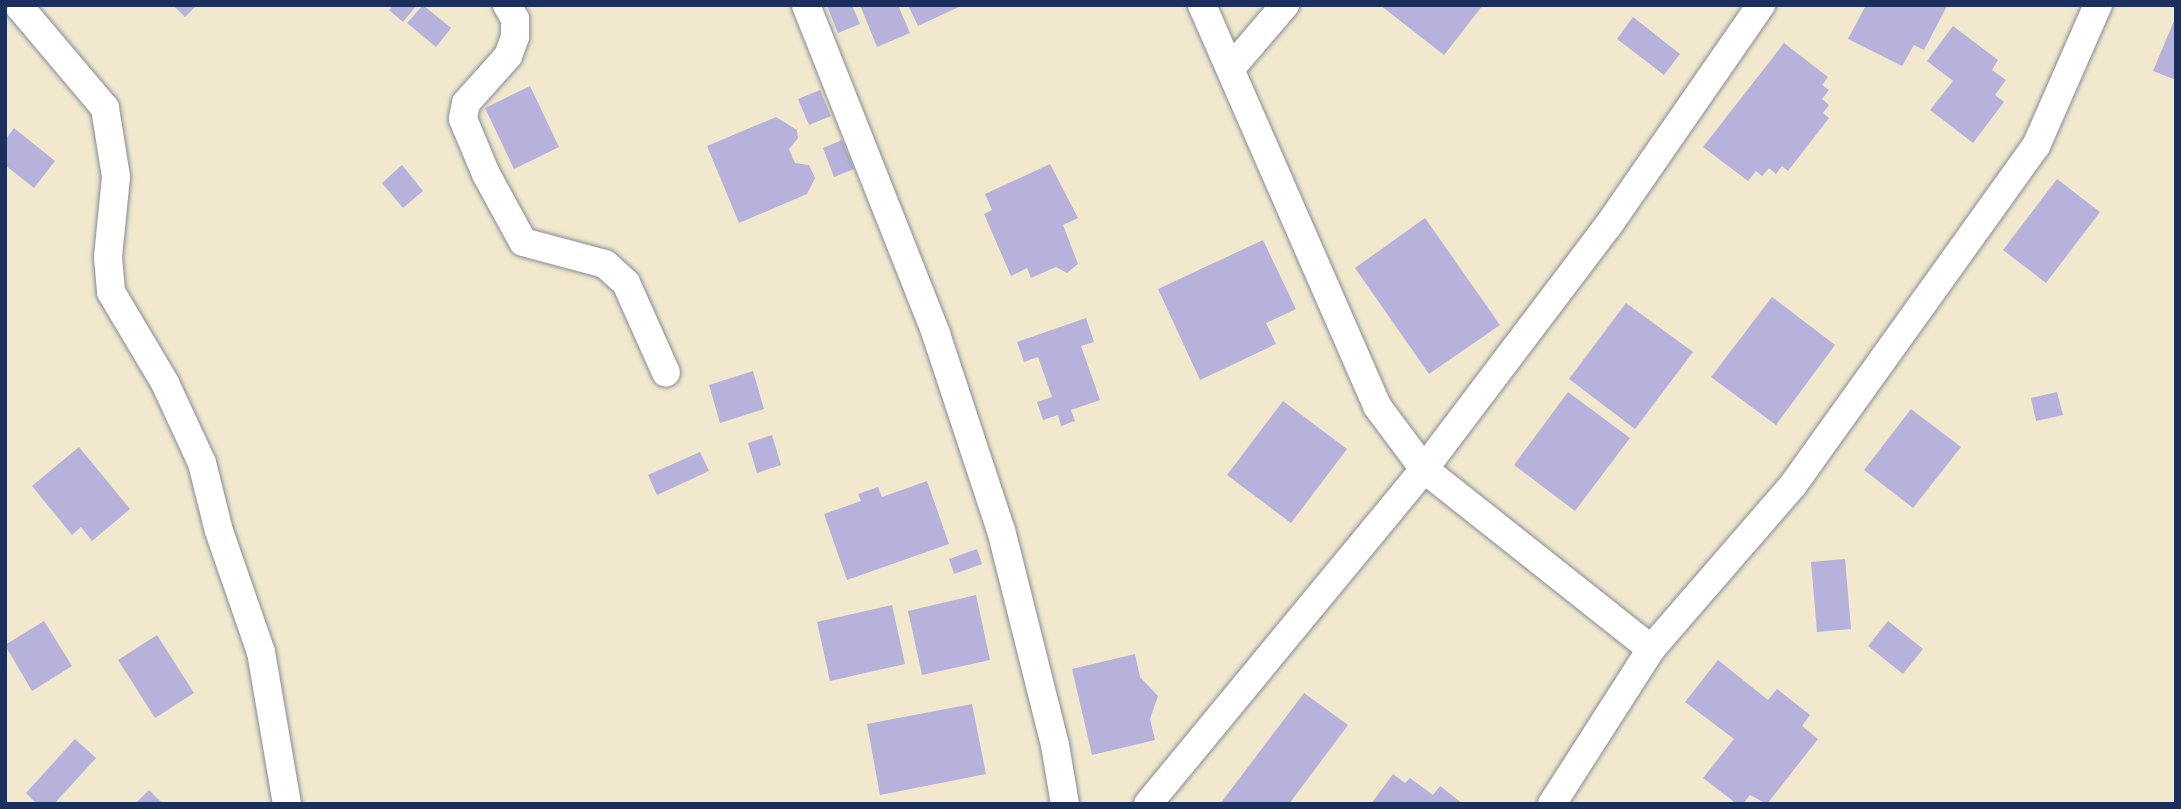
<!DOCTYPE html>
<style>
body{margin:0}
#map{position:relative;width:2181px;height:809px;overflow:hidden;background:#f1e8ce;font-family:"EB Garamond",serif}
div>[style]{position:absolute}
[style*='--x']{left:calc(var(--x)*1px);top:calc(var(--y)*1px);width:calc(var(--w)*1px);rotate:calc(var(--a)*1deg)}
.building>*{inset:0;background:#b6b2dc}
.roads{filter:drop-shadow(0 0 2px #868c96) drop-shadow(0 0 2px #868c96)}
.street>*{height:28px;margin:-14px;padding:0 14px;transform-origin:14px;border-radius:14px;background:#fff}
span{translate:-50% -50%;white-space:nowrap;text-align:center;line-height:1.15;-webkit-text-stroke:5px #fbf7ec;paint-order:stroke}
.frame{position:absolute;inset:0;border:7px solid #1b2f5e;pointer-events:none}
</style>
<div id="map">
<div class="building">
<i style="clip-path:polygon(173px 5px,197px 5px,185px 17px)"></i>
<i style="clip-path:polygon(394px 5px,417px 5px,403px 22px,389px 10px)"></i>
<i style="clip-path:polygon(423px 5px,451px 28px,436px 47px,407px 23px)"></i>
<i style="clip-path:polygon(852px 5px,860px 24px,838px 33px,827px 6px)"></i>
<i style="clip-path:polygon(860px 5px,898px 5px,910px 33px,877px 47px)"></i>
<i style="clip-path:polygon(908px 5px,963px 5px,918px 26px)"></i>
<i style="clip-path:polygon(1380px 5px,1483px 5px,1444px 55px)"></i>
<i style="clip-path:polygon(1866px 5px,1945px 5px,1947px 6px,1924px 50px,1914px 45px,1902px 66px,1848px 39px)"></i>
<i style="clip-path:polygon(2176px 16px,2176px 80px,2153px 71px)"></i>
<i style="clip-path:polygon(1633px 17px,1680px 54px,1664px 75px,1617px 39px)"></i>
<i style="clip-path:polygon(1953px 26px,1998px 60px,1992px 70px,2006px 80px,1995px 95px,2004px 102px,1973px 143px,1930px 110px,1953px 81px,1927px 61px)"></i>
<i style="clip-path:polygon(1784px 43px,1828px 77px,1822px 85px,1829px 90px,1822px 99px,1829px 105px,1823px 113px,1829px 118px,1788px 171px,1782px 166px,1776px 174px,1769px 168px,1762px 176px,1756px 171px,1748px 181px,1703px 147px)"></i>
<i style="clip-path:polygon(530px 86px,559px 147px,514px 169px,485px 108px)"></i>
<i style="clip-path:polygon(820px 90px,831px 116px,809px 125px,798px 99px)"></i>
<i style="clip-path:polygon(776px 117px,797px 130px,798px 138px,789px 149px,795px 163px,809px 165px,815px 178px,807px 194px,739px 223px,707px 146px)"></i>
<i style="clip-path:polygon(14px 128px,55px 161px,34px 188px,5px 165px,5px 140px)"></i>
<i style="clip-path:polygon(842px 140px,854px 169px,834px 177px,823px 148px)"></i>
<i style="clip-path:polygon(1050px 164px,1078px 218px,1063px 225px,1078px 264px,1067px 273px,1056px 267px,1031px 278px,1027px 268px,1011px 276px,984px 214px,992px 210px,985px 194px)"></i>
<i style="clip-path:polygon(402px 165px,423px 191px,403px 208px,382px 183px)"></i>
<i style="clip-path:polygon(2057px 179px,2100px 212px,2046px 283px,2003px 250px)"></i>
<i style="clip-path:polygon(1425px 218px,1500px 325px,1429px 374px,1355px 268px)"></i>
<i style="clip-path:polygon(1263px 240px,1296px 309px,1266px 323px,1276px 344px,1200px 380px,1158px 289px)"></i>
<i style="clip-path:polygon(1772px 297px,1835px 345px,1776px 425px,1711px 377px)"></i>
<i style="clip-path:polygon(1626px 303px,1693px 352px,1635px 429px,1569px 379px)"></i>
<i style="clip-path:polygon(1086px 318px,1094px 342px,1081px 346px,1100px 400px,1071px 410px,1075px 421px,1061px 426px,1058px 415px,1043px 420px,1037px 402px,1052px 397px,1038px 357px,1024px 362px,1017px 342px)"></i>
<i style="clip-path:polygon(753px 371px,764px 409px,720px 423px,709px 385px)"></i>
<i style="clip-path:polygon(1568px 392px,1630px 438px,1575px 511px,1514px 465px)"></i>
<i style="clip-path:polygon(2057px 392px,2063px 415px,2036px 421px,2031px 398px)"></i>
<i style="clip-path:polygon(1283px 401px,1347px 449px,1291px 523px,1227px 475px)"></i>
<i style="clip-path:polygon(1911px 409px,1961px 447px,1913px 508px,1864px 470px)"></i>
<i style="clip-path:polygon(772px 435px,781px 465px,757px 473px,748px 443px)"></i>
<i style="clip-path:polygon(79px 447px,130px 509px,92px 541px,81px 527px,72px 535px,32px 486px)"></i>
<i style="clip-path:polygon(700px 452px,709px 471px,657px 495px,648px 475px)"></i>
<i style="clip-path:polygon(927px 481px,949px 544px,847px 580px,824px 514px,861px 501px,858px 494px,878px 487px,882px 497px)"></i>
<i style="clip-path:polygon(977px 549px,982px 564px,954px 574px,949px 559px)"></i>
<i style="clip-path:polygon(1845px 559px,1851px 629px,1817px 632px,1811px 562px)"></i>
<i style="clip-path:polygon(976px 595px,990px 660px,922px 675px,908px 611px)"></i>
<i style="clip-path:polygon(892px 605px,905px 664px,830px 681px,817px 622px)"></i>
<i style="clip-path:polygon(44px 621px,72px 666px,32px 691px,5px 645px)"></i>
<i style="clip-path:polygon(1888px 621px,1923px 649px,1903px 674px,1868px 646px)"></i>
<i style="clip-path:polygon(157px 635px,194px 693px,155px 718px,118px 660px)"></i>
<i style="clip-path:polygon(1135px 654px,1140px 677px,1158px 696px,1150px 719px,1155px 740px,1092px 755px,1072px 669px)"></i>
<i style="clip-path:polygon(1718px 660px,1768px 700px,1777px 689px,1810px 715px,1802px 726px,1818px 739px,1767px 804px,1750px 795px,1743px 804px,1737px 804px,1703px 778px,1734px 739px,1685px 702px)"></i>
<i style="clip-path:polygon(1304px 693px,1348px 725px,1289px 804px,1220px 804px)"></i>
<i style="clip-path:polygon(972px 704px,986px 774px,880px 795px,867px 724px)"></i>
<i style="clip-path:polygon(75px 739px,96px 758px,54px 804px,37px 804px,26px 793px)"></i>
<i style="clip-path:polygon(1393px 774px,1405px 783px,1410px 778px,1433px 795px,1440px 786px,1463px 804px,1371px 804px)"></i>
<i style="clip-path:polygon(149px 790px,163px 804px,135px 804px)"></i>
</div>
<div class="roads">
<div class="street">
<i style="--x:18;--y:5;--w:135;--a:49.8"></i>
<i style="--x:105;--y:108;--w:70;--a:80.9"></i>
<i style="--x:116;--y:177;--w:80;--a:95.7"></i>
<i style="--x:108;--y:257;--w:35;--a:85"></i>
<i style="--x:111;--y:292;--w:106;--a:59.3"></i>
<i style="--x:165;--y:383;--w:88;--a:65.2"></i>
<i style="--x:202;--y:463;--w:70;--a:76"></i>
<i style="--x:219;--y:531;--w:128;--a:70.9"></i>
<i style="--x:261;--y:652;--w:154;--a:80.3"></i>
<i style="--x:507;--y:5;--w:16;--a:60"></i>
<i style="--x:515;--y:19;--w:18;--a:90"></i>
<i style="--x:515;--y:37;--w:20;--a:110"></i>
<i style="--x:508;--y:56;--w:63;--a:131.8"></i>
<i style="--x:466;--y:103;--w:16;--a:101"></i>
<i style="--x:463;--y:119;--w:60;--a:67.3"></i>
<i style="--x:486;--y:174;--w:77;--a:61.4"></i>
<i style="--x:523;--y:242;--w:85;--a:15"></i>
<i style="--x:605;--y:264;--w:28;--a:42"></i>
<i style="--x:626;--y:283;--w:98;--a:66"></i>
<i style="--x:806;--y:5;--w:354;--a:68.4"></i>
<i style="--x:936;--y:334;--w:206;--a:71.7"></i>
<i style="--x:1001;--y:530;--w:222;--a:75.9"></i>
<i style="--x:1055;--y:745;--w:60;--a:80.4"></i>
<i style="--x:1202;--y:5;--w:438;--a:66.4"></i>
<i style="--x:1377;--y:406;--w:79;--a:53.3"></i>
<i style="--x:1424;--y:469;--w:290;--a:38.4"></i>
<i style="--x:1232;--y:67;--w:82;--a:-49.5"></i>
<i style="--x:1148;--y:804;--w:434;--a:-50.5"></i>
<i style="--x:1424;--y:469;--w:305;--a:-52.9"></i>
<i style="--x:1608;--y:226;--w:269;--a:-55.3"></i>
<i style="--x:1552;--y:804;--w:184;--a:-57.4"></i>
<i style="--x:1651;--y:649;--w:217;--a:-49.1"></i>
<i style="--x:1793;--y:485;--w:417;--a:-54.4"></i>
<i style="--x:2036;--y:146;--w:154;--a:-66.3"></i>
</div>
</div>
<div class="frame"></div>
</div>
